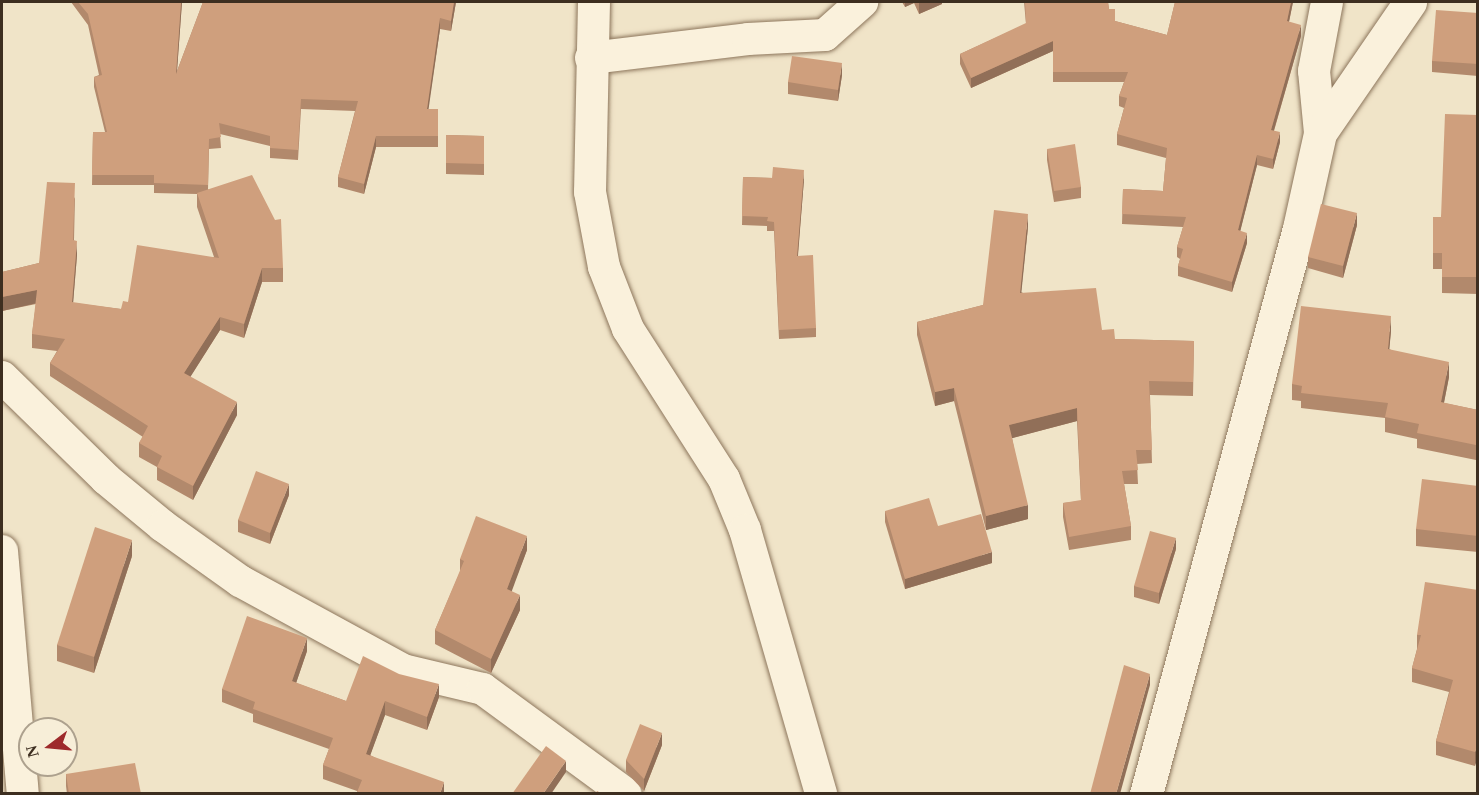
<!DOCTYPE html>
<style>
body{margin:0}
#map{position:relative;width:1479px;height:795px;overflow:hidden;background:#f0e4c8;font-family:"Times New Roman",serif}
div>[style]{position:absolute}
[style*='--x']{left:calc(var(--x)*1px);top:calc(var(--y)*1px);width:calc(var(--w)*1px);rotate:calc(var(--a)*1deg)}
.roads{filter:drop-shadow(0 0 2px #8d765c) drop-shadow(0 0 2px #8d765c)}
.minor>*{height:32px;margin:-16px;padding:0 16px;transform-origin:16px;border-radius:16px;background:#faf1dc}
.tertiary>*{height:33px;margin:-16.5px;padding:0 16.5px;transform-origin:16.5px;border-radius:16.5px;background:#faf1dc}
.wall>*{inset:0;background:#b2896c}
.shaded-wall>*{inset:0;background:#916f58}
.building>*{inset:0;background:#cf9f7d}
span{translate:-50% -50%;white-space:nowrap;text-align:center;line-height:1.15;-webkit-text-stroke:5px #f7eed8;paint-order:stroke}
.frame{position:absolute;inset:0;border:3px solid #3d2e20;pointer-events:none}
.north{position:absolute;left:18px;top:717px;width:60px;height:60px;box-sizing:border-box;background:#f7eed8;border:2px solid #ada18e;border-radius:50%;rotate:254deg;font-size:16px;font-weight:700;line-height:24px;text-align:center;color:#3d2e20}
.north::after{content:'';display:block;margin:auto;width:21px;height:27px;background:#9e2a2b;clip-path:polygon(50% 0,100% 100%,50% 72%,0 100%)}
</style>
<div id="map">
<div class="roads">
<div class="minor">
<i style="--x:594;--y:2;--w:190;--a:91.2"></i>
<i style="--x:590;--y:192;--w:76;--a:79.4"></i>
<i style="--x:604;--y:267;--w:66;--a:68.8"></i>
<i style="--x:628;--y:329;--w:178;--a:57.4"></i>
<i style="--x:724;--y:479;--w:55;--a:67.6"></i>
<i style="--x:745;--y:530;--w:275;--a:73.9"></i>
<i style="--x:591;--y:58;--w:158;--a:-6.9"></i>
<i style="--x:748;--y:39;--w:77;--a:-3"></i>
<i style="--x:825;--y:35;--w:50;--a:-41.7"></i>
<i style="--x:1320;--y:133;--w:62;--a:-95.5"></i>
<i style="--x:1314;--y:71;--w:70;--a:-79.3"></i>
<i style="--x:2;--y:377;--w:146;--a:44.4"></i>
<i style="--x:106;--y:479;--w:74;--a:39.5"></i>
<i style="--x:163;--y:526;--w:95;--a:35.5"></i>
<i style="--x:240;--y:581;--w:186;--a:28.6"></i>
<i style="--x:403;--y:670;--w:82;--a:13.4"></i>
<i style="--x:483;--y:689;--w:177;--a:36.3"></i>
<i style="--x:2;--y:551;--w:244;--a:85.1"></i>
</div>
<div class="tertiary">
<i style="--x:1146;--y:794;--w:586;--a:-74.87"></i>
<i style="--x:1299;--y:228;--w:97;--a:-77.5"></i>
<i style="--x:1320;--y:133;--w:159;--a:-55.5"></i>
</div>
</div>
<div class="wall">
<i style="clip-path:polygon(71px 2px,182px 2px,177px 71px,203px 2px,456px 2px,451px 31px,440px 29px,428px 109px,438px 109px,438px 147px,376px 147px,364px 194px,338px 187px,338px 177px,355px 111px,301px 109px,298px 160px,270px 158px,270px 146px,220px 134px,221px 148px,209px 149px,208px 189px,283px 268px,283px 282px,262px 282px,244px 338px,220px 330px,190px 377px,237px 415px,193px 500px,157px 480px,157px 467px,139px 457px,139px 443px,143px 437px,50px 376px,50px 363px,57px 351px,32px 348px,32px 334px,36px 304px,2px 311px,2px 272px,39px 263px,75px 197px,74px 240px,77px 255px,73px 303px,121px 309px,128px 302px,214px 257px,197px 207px,197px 194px,154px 193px,154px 185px,92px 185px,93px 132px,105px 132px,94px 87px,94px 77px,99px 75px,88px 25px)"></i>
<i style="clip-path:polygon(902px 2px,942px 2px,942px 4px,919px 14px,914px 3px,905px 7px)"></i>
<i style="clip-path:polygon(1024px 2px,1108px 2px,1109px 9px,1115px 21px,1167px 35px,1175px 2px,1293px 2px,1289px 22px,1301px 36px,1274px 131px,1280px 142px,1273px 169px,1257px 165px,1240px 231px,1247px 243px,1232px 292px,1178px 276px,1178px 266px,1180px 259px,1177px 257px,1177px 247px,1183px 227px,1122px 224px,1123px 189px,1163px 191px,1166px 158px,1117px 145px,1117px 134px,1124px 108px,1119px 106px,1119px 96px,1124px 82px,1053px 82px,1053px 51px,971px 88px,960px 64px,960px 54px,1026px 24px)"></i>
<i style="clip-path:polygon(1478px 13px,1478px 76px,1432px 72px,1432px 61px)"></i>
<i style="clip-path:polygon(842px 75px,838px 101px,788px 94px,788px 82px)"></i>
<i style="clip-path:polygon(1478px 115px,1478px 294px,1442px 293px,1442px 269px,1433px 269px,1433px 217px,1441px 217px)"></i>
<i style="clip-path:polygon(446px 135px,484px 136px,484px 175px,446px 174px)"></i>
<i style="clip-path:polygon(1047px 149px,1081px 187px,1081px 198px,1054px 202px,1047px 160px)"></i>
<i style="clip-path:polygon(743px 177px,804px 179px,798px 256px,816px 328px,816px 337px,779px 339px,774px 231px,767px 231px,767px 226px,742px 225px)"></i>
<i style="clip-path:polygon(1357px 225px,1343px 278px,1308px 268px,1308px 257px)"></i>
<i style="clip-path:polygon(1028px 227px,1021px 292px,1102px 330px,1115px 339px,1194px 341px,1193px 396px,1150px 395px,1152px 463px,1137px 464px,1138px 484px,1124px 484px,1131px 526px,1131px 540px,1069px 550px,1063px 517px,1063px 503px,1081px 501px,1077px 421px,1012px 438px,1028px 519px,986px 530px,954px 401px,935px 406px,917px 335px,917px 322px,983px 305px)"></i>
<i style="clip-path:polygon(1391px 331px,1389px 349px,1449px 377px,1444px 403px,1478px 410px,1476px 460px,1417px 448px,1417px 439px,1385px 432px,1385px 418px,1301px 408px,1301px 401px,1292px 400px,1292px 384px)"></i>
<i style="clip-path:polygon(1478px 486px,1478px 552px,1416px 546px,1416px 529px)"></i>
<i style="clip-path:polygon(289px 495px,270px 544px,238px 532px,238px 520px)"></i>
<i style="clip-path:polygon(885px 511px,938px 526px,992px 563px,905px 589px,885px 522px)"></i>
<i style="clip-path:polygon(1176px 549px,1159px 604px,1134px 597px,1134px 586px)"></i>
<i style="clip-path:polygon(527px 550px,511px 591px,520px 610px,491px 673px,435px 644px,435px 630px,460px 572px,460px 559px)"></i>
<i style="clip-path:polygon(132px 556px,94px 673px,57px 661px,57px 645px)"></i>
<i style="clip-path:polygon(1478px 590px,1475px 766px,1436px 755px,1436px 741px,1449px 692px,1412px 682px,1412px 668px,1417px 649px,1417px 635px)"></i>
<i style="clip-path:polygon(307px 651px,296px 683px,346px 701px,439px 697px,427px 730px,385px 715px,370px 755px,444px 794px,357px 794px,357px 791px,323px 779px,323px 765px,329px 749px,253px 722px,253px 714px,222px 702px,222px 689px)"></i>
<i style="clip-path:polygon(662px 745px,644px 791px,626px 772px,626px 760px)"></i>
<i style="clip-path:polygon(66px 774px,141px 794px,67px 794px,66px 786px)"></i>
</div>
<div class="shaded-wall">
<i style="clip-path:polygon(181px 2px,182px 2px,176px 84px,176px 74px)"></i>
<i style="clip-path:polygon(454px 2px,456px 2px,451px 31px,451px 21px)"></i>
<i style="clip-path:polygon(905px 2px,914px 2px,914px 3px,905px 7px)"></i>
<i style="clip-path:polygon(919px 2px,942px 2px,942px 4px,919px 14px)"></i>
<i style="clip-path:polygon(1291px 2px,1293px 2px,1287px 31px,1287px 21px)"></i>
<i style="clip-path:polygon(440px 18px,440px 29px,427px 120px,427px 109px)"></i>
<i style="clip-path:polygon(1301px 25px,1301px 36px,1271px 140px,1271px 130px)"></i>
<i style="clip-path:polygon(1053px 41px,1053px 51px,971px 88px,971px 78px)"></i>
<i style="clip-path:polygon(842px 63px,842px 75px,838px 101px,838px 90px)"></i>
<i style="clip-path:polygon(1280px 132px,1280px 142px,1273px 169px,1273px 159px)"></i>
<i style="clip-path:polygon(376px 136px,376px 147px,364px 194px,364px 184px)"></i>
<i style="clip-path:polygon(1257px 155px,1257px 165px,1238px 240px,1238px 230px)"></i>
<i style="clip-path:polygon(804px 170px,804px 179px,797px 265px,797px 256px)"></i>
<i style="clip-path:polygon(1357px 213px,1357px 225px,1343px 278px,1343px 266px)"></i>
<i style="clip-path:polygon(1028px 214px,1028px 227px,1020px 306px,1020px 293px)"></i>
<i style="clip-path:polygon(1247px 233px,1247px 243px,1232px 292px,1232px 282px)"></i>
<i style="clip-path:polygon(77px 241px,77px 255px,72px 316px,72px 302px)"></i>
<i style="clip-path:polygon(262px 268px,262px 282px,244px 338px,244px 324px)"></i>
<i style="clip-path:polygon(37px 290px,37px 303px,2px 311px,2px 297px)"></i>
<i style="clip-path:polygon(1391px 316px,1391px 331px,1388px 364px,1388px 349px)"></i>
<i style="clip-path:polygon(220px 317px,220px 330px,184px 387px,184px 373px)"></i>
<i style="clip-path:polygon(1449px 362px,1449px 377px,1441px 417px,1441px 402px)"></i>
<i style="clip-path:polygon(954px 388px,954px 401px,935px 406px,935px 392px)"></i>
<i style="clip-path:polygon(237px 402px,237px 415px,193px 500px,193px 486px)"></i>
<i style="clip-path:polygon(1077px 408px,1077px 421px,1009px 439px,1009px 425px)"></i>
<i style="clip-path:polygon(1478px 441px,1478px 456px,1476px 460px,1476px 445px)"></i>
<i style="clip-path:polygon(289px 484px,289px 495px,270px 544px,270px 533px)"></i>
<i style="clip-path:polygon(1028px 505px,1028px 519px,986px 530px,986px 516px)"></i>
<i style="clip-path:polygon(527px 536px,527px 550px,507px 604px,507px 589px)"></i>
<i style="clip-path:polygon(1176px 538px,1176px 549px,1159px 604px,1159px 593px)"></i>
<i style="clip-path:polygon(132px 540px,132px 556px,94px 673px,94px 657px)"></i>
<i style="clip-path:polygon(992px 552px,992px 563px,905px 589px,905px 579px)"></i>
<i style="clip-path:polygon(520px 595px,520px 610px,491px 673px,491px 659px)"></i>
<i style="clip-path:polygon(307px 638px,307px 651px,292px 695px,292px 681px)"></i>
<i style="clip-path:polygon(1150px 674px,1150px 685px,1120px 794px,1116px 794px)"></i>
<i style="clip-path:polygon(439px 684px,439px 697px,427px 730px,427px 717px)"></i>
<i style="clip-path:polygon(385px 701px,385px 715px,366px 767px,366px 754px)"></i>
<i style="clip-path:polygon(662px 733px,662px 745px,644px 791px,644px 779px)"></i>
<i style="clip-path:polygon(1478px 743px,1478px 757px,1475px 766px,1475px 752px)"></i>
<i style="clip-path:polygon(566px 761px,566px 772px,551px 794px,543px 794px)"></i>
<i style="clip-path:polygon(444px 782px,444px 794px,440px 794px)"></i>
</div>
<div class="building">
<i style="clip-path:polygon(78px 2px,181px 2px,176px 74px,203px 2px,454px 2px,451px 21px,440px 18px,427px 109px,438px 109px,438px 136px,376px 136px,364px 184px,338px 177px,358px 101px,301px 99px,298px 150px,270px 148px,270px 136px,219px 123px,221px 137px,209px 139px,208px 185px,154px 183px,154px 175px,92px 175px,93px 132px,107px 132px,94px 77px,102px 75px,88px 14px)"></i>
<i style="clip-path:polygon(1025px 2px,1108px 2px,1109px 9px,1115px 9px,1115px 21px,1167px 35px,1175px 2px,1291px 2px,1287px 21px,1301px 25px,1271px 130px,1280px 132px,1273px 159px,1257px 155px,1238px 230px,1247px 233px,1232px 282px,1178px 266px,1183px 249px,1177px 247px,1186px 217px,1122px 214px,1123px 189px,1163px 191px,1167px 148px,1117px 134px,1127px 98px,1119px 96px,1128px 72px,1053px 72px,1053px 41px,971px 78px,960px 54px,1026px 23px)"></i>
<i style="clip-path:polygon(1436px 10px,1478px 13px,1478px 64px,1432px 61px)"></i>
<i style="clip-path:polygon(792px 56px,842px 63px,838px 90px,788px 82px)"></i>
<i style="clip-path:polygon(1445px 114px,1478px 115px,1478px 277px,1442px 277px,1442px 253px,1433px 253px,1433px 217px,1441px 217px)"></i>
<i style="clip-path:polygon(446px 135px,484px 136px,484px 164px,446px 163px)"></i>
<i style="clip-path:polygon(1075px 144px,1081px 187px,1054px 191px,1047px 149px)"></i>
<i style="clip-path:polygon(773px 167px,804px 170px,797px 256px,813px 255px,816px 328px,779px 330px,774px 222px,767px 221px,768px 217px,742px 216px,743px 177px,772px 178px)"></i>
<i style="clip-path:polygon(252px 175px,275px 220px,281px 219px,283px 268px,262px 268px,244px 324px,220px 317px,184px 373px,237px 402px,193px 486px,157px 467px,162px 456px,139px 443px,148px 426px,50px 363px,65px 339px,32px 334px,37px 290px,2px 297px,2px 272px,39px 263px,47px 182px,75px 183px,73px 240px,77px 241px,72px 302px,121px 309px,123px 301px,128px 302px,137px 245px,219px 258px,197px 193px)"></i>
<i style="clip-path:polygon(1321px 204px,1357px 213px,1343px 266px,1308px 257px)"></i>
<i style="clip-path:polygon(994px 210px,1028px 214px,1020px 293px,1096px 288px,1102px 330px,1114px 329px,1115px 339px,1194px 341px,1193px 382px,1149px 381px,1152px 450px,1136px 450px,1138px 470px,1122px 471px,1131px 526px,1069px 537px,1063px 503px,1081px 500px,1077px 408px,1009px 425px,1028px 505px,986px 516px,954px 388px,935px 392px,917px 322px,983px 305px)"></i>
<i style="clip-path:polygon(1301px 306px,1391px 316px,1388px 349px,1449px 362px,1441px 402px,1478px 410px,1478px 441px,1476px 445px,1417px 433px,1419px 424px,1385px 417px,1388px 403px,1301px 393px,1302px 386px,1292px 384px)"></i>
<i style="clip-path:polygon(256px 471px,289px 484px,270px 533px,238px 520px)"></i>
<i style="clip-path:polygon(1422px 479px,1478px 486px,1478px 536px,1416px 529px)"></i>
<i style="clip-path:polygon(929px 498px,938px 526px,981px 514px,992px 552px,905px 579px,885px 511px)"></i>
<i style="clip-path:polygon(476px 516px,527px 536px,507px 589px,520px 595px,491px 659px,435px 630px,464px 561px,460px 559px)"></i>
<i style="clip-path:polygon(95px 527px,132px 540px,94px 657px,57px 645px)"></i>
<i style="clip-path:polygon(1150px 531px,1176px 538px,1159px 593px,1134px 586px)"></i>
<i style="clip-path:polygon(1425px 582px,1478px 590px,1478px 743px,1475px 752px,1436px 741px,1453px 680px,1412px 668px,1421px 635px,1417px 635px)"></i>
<i style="clip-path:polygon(247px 616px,307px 638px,292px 681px,346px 701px,363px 656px,399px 674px,439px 684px,427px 717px,385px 701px,366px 754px,444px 782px,440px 794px,361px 794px,357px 792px,362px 780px,323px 765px,333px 738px,253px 709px,255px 702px,222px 689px)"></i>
<i style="clip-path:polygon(1124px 665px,1150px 674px,1116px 794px,1090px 794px)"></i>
<i style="clip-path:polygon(640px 724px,662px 733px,644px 779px,626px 760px)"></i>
<i style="clip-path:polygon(546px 746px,566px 761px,543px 794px,512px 794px)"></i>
<i style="clip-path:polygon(135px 763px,141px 794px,69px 794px,66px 774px)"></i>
<i style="clip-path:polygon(597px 791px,603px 794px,595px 794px)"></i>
</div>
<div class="frame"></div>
<div class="north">N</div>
</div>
